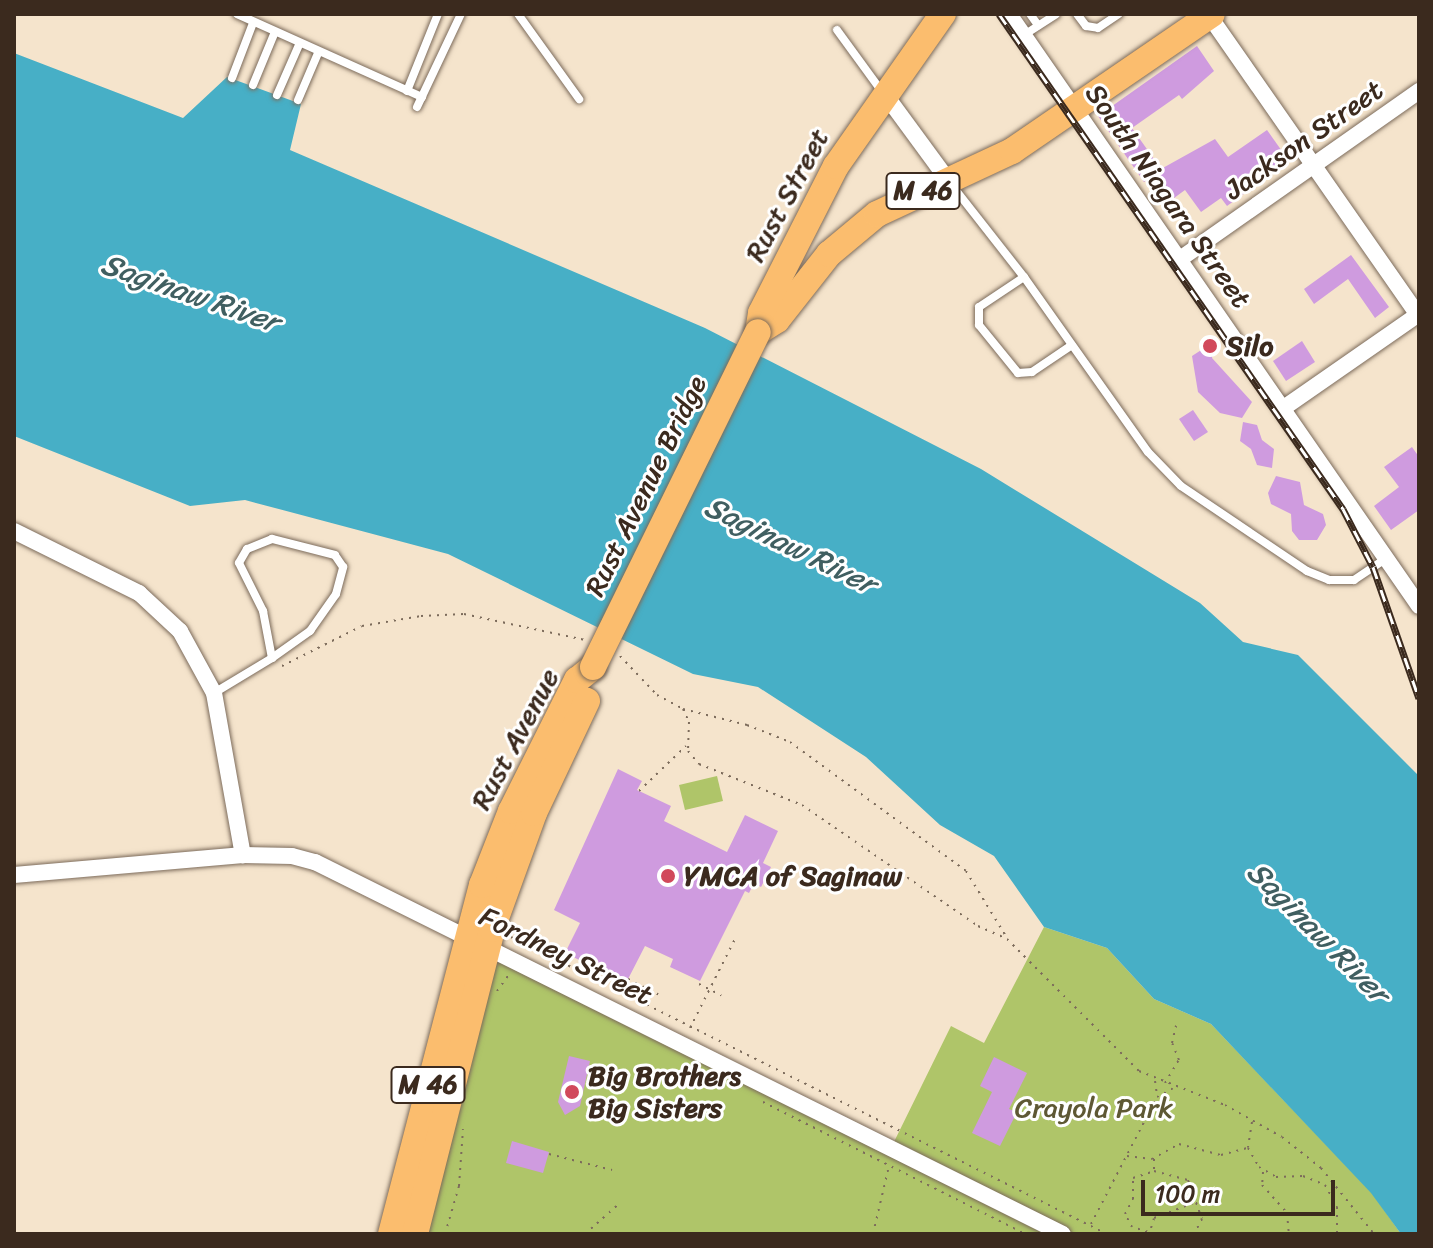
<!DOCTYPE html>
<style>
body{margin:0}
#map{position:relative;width:1433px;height:1248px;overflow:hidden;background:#f5e4cc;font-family:Sriracha,sans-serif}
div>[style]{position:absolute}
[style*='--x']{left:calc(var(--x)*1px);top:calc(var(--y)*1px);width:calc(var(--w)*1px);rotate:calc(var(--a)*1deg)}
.green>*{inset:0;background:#afc569}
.water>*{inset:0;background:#47afc6}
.building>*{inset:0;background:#cf9bdf}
.path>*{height:2px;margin-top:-1px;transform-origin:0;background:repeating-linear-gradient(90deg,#7c6b5b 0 2px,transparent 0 8px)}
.roads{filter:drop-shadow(0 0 2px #7c6b5b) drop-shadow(0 0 2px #7c6b5b)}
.service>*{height:8px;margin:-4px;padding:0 4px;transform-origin:4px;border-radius:4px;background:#fff}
.minor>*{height:16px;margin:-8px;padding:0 8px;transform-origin:8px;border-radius:8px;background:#fff}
.trunk>*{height:26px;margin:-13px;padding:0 13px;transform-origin:13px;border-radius:13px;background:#fbbd6e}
.rail>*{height:7px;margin-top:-3.5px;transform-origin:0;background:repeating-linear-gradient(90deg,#fff 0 12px,#3b2a1e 0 24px);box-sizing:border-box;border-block:2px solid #3b2a1e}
.bridges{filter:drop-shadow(0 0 2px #7c6b5b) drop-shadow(0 0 2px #7c6b5b)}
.trunk-bridge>*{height:26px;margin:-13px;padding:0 13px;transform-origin:13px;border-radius:13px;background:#fbbd6e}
.dots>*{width:22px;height:22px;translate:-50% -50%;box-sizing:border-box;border:4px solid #fff;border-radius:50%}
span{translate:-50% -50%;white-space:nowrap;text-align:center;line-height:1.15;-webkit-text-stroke:6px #fff;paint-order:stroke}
.shield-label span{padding:2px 6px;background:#fff;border:2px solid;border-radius:6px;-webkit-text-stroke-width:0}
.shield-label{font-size:26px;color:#3b2a1e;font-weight:700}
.street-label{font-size:28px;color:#3b2a1e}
.poi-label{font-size:28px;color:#3b2a1e;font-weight:700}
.left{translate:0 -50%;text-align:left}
.park-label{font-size:28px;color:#5e5834}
.water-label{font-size:30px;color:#405f61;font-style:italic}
.frame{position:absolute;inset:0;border:16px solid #3b2a1e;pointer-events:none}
.scale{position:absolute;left:1141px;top:1180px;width:194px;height:36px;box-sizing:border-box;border:4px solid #3b2a1e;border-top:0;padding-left:10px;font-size:24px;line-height:28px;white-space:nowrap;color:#3b2a1e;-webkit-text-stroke:6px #fff;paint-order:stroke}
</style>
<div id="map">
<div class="green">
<i style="clip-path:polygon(717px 776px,723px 801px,685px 810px,679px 785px)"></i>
<i style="clip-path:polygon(1044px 927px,1107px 948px,1154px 999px,1211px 1024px,1372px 1193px,1401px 1234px,415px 1234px,487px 946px,890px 1150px,951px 1026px,984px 1043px)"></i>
</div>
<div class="water">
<i style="clip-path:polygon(14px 53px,183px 118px,227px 77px,301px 104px,290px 150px,705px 328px,981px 469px,1200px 603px,1243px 642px,1298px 655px,1419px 776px,1419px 1234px,1401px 1234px,1371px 1193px,1211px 1024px,1154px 999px,1107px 948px,1044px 927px,994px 856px,940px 825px,866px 757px,758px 687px,693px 674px,448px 554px,245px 500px,190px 506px,14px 436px)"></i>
</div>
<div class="building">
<i style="clip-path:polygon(1197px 46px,1214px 71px,1182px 99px,1179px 95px,1132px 128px,1161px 169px,1215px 139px,1228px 157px,1267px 130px,1289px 161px,1227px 206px,1221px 198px,1201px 212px,1185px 190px,1170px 201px,1152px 176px,1144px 182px,1098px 116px)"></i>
<i style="clip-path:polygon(1351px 255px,1389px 307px,1375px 318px,1348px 279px,1314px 304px,1304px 289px)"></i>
<i style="clip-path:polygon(1215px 341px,1212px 358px,1252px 402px,1242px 418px,1220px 413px,1198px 392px,1192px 356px)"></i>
<i style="clip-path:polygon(1302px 341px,1315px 362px,1286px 381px,1273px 361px)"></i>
<i style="clip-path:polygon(1193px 410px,1208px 432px,1194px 441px,1179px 419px)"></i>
<i style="clip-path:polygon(1243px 422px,1257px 425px,1262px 440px,1274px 449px,1272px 468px,1257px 465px,1251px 449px,1240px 441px)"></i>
<i style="clip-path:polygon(1412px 447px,1419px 457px,1419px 510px,1391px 530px,1374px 506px,1399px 487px,1384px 467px)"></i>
<i style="clip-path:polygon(1276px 476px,1300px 482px,1304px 505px,1323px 514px,1326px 525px,1317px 540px,1299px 540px,1292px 531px,1291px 514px,1271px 504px,1268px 493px)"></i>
<i style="clip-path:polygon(618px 769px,642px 781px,637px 790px,671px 806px,664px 821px,727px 852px,745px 815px,778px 831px,763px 863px,771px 867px,761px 887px,754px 883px,749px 893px,745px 891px,700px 981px,670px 967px,673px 959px,645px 946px,626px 983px,565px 953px,580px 923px,554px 910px)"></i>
<i style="clip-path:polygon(569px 1056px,590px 1061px,580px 1106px,565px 1115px,558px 1102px)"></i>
<i style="clip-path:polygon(994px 1057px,1027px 1073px,1009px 1109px,1017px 1112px,1000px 1146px,972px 1133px,992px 1092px,980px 1086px)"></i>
<i style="clip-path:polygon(512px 1141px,549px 1152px,543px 1173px,506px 1163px)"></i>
</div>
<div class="path">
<i style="--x:620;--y:656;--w:54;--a:46.5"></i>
<i style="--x:657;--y:695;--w:30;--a:28"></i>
<i style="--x:683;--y:709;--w:66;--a:14"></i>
<i style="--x:747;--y:725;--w:46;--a:21.6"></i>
<i style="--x:790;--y:742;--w:218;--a:36.2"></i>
<i style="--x:966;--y:871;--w:79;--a:58.5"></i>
<i style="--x:282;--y:666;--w:89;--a:-26.6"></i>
<i style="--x:362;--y:626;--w:60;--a:-9.6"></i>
<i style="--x:421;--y:616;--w:43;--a:-2.7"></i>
<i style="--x:464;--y:614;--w:124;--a:12.1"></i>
<i style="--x:683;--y:709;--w:14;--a:65"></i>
<i style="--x:689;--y:722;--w:29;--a:92"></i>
<i style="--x:688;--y:751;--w:17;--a:50"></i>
<i style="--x:699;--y:764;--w:111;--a:21.7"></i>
<i style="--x:802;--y:805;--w:214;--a:34.5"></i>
<i style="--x:978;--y:926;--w:32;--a:24"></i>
<i style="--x:1007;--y:939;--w:187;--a:45"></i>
<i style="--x:1139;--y:1071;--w:92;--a:21.6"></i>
<i style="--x:1225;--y:1105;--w:65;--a:29.3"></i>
<i style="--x:1282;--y:1137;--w:50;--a:38.5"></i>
<i style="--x:1321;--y:1168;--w:85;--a:51.2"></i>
<i style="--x:639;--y:791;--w:65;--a:-43.8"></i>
<i style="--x:511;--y:937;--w:666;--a:26.49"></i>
<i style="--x:628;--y:979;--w:34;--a:27"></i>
<i style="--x:699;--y:984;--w:25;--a:27"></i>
<i style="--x:497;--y:991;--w:19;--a:-54"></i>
<i style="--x:690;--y:1028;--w:102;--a:-63.2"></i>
<i style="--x:1155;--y:1081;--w:14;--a:82"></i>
<i style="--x:1165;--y:1083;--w:27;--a:-59"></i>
<i style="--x:1179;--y:1060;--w:18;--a:-112"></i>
<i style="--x:1172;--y:1043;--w:18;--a:-77"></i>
<i style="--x:763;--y:1102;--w:294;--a:26.7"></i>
<i style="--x:1252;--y:1122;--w:26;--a:99"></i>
<i style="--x:1248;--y:1148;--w:22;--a:60"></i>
<i style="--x:1259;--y:1167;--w:20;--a:30"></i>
<i style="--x:1276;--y:1177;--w:27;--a:-2"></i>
<i style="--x:1303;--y:1176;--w:24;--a:22"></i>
<i style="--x:1325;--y:1185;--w:25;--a:61"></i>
<i style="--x:1337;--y:1207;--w:27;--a:90"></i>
<i style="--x:549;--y:1154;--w:65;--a:14.3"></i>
<i style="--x:1127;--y:1156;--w:25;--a:7"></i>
<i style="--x:1152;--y:1159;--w:31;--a:-29"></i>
<i style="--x:1179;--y:1144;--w:43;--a:14.7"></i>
<i style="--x:1221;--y:1155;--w:28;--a:-15"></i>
<i style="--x:1154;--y:1159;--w:12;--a:90"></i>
<i style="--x:1263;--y:1172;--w:13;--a:94"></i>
<i style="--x:1262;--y:1185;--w:38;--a:48"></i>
<i style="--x:1287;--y:1213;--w:21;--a:85"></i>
<i style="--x:1091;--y:1224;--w:143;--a:-62.5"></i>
<i style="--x:1157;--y:1097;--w:18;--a:-29"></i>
<i style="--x:1151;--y:1228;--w:10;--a:-73"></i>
<i style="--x:1154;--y:1218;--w:42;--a:-21"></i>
<i style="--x:445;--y:1234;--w:50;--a:-73.7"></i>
<i style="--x:459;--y:1186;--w:57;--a:-86"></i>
<i style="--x:585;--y:1234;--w:47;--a:-41.5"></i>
<i style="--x:873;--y:1234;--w:70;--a:-76.8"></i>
<i style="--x:1155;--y:1234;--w:24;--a:-163"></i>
<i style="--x:1132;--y:1227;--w:15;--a:-118"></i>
<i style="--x:1125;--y:1214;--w:17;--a:-62"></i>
<i style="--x:1133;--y:1199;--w:21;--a:-90"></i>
<i style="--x:1133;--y:1178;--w:22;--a:-18"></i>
<i style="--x:1154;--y:1171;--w:35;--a:15"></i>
<i style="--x:1188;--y:1180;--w:41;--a:70.3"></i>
<i style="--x:1202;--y:1219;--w:17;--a:118"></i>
</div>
<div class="roads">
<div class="service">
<i style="--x:237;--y:14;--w:203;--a:24.2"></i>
<i style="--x:518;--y:14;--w:105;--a:54.3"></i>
<i style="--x:1030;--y:14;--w:14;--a:54"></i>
<i style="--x:1077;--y:14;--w:15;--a:53"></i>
<i style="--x:1086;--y:26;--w:12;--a:9"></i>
<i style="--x:1098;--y:28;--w:25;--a:-34"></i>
<i style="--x:837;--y:30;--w:78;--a:53.9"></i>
<i style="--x:1024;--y:35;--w:38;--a:-33"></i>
<i style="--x:232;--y:78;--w:59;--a:-69.1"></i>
<i style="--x:253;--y:85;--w:55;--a:-67.6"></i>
<i style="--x:407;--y:91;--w:83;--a:-68.1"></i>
<i style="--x:277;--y:95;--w:55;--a:-66.3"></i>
<i style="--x:298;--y:100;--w:51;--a:-66.9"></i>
<i style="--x:417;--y:107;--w:103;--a:-64.7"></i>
<i style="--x:951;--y:184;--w:118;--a:51.9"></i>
<i style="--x:1024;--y:277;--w:214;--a:54.7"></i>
<i style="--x:1148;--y:452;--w:47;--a:45.9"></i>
<i style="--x:1181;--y:486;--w:152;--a:34"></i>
<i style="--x:1307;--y:571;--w:24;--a:22"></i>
<i style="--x:1329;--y:580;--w:25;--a:0"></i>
<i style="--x:1354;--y:580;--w:37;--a:-34"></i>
<i style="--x:1024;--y:277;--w:54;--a:146.3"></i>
<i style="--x:979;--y:307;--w:18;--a:90"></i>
<i style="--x:979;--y:325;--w:62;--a:50.9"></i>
<i style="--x:1018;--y:373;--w:14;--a:-4"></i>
<i style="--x:1032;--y:372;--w:48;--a:-34"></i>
<i style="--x:214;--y:693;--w:68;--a:-31.1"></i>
<i style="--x:272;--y:658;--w:47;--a:-35.4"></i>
<i style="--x:310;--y:631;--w:45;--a:-54.9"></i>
<i style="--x:336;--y:594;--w:28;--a:-75"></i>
<i style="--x:343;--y:567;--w:14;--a:-124"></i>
<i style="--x:335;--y:555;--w:65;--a:-165.7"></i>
<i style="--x:272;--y:539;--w:27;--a:158"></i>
<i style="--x:247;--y:549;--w:16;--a:120"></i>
<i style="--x:239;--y:563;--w:54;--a:63.4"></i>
<i style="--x:263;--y:611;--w:48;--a:79.2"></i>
</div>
<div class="minor">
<i style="--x:1009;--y:14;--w:720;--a:55.29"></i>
<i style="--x:1208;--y:14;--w:369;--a:55.1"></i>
<i style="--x:884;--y:93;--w:108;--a:53.7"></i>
<i style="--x:1180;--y:259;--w:292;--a:-35.1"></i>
<i style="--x:1285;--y:407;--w:163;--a:-34.8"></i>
<i style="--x:14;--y:531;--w:140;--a:26.4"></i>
<i style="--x:139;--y:593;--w:56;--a:42.8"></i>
<i style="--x:180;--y:631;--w:71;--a:61.3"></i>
<i style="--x:214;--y:693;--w:165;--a:79.9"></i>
<i style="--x:14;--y:875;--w:230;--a:-5"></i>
<i style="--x:243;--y:855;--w:49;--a:1.2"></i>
<i style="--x:292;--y:856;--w:24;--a:15"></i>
<i style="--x:315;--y:862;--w:835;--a:26.44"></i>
</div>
<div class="trunk">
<i style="--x:758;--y:332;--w:22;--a:-32"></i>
<i style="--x:777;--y:320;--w:84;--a:-51.8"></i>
<i style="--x:829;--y:254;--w:62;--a:-39.8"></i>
<i style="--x:877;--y:214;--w:149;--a:-25"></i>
<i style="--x:1012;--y:151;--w:242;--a:-34.4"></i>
<i style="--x:758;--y:332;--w:19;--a:-81"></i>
<i style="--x:761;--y:313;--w:165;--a:-63"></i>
<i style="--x:836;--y:166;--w:186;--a:-54.9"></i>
<i style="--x:391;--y:1234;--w:361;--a:-75.4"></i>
<i style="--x:482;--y:885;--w:79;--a:-68.6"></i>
<i style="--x:511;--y:811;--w:147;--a:-63.3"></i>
<i style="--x:577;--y:680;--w:21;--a:-39"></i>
<i style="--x:415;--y:1234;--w:315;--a:-75.8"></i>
<i style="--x:492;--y:929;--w:123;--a:-70.1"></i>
<i style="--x:534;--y:813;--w:124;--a:-64.7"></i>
</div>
</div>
<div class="rail">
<i style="--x:999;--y:14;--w:603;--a:55.2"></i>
<i style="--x:1343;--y:509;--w:65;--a:62.7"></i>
<i style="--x:1373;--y:567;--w:139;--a:70.7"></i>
</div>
<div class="bridges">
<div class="trunk-bridge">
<i style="--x:593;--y:667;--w:373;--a:-63.8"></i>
</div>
</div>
<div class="dots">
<i style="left:1210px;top:346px;background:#d1495b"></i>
<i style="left:668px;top:876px;background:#d1495b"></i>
<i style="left:572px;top:1092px;background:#d1495b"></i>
</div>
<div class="shield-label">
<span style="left:923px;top:191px">M 46</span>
<span style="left:428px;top:1085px">M 46</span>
</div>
<div class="street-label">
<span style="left:1304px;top:140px;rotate:-35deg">Jackson Street</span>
<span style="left:787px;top:195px;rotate:-62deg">Rust Street</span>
<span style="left:1168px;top:196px;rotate:55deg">South Niagara Street</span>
<span style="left:646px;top:486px;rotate:-64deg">Rust Avenue Bridge</span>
<span style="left:515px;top:739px;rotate:-62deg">Rust Avenue</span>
<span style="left:566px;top:956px;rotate:26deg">Fordney Street</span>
</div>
<div class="poi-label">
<span class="left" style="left:1226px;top:346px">Silo</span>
<span class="left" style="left:684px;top:876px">YMCA of Saginaw</span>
<span class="left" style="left:588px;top:1092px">Big Brothers<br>Big Sisters</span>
</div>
<div class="park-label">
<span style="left:1094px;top:1108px">Crayola Park</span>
</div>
<div class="water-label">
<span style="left:190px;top:293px;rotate:19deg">Saginaw River</span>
<span style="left:790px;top:545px;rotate:26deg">Saginaw River</span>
<span style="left:1318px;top:932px;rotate:45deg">Saginaw River</span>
</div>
<div class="frame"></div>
<div class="scale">100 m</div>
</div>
